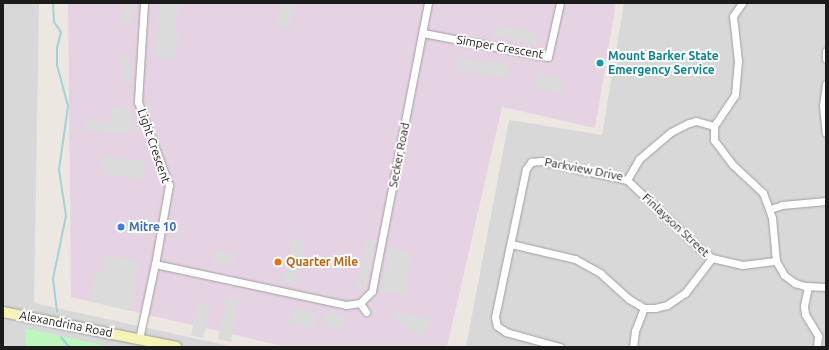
<!DOCTYPE html>
<style>
body{margin:0}
#map{position:relative;width:829px;height:350px;overflow:hidden;background:#ece7e1;font-family:Ubuntu,sans-serif}
div>[style]{position:absolute}
[style*='--x']{left:calc(var(--x)*1px);top:calc(var(--y)*1px);width:calc(var(--w)*1px);rotate:calc(var(--a)*1deg)}
.residential>*{inset:0;background:#d9d8d8}
.industrial>*{inset:0;background:#e5d3e3}
.park>*{inset:0;background:#bef6be}
.parking>*{inset:0;background:#dbdbdb}
.stream>*{height:2px;margin:-1px;padding:0 1px;transform-origin:1px;border-radius:1px;background:#a3d1d8}
.roads{filter:drop-shadow(0 0 1px #9f9f9f) drop-shadow(0 0 1px #9f9f9f)}
.street>*{height:7px;margin:-3.5px;padding:0 3.5px;transform-origin:3.5px;border-radius:3.5px;background:#fff}
.secondary>*{height:10px;margin:-5px;padding:0 5px;transform-origin:5px;border-radius:5px;background:#f5f3b5}
.dots>*{width:11px;height:11px;translate:-50% -50%;box-sizing:border-box;border:2px solid #fff;border-radius:50%}
span{translate:-50% -50%;white-space:nowrap;text-align:center;line-height:1.15;-webkit-text-stroke:4px #fff;paint-order:stroke}
.street-label{font-size:12px;color:#1b1b1b}
.culture-label{font-size:12px;color:#0d838f;font-weight:700}
.left{translate:0 -50%;text-align:left}
.shop-label{font-size:12px;color:#366cbe;font-weight:700}
.food-label{font-size:12px;color:#c56008;font-weight:700}
.frame{position:absolute;inset:0;border:4px solid #1b1b1b;pointer-events:none}
</style>
<div id="map">
<div class="residential">
<i style="clip-path:polygon(3px 3px,39px 3px,34px 303px,234px 347px,3px 347px)"></i>
<i style="clip-path:polygon(624px 3px,826px 3px,826px 347px,466px 347px,509px 120px,602px 135px)"></i>
</div>
<div class="industrial">
<i style="clip-path:polygon(68px 3px,616px 3px,595px 128px,502px 107px,447px 347px,287px 347px,71px 297px)"></i>
</div>
<div class="park">
<i style="clip-path:polygon(25px 328px,33px 330px,113px 347px,26px 347px)"></i>
</div>
<div class="parking">
<i style="clip-path:polygon(123px 3px,133px 3px,132px 23px,122px 23px)"></i>
<i style="clip-path:polygon(161px 3px,179px 5px,174px 31px,156px 27px)"></i>
<i style="clip-path:polygon(281px 3px,294px 3px,289px 28px,276px 26px)"></i>
<i style="clip-path:polygon(495px 25px,539px 33px,536px 45px,493px 36px)"></i>
<i style="clip-path:polygon(159px 29px,179px 33px,173px 60px,154px 55px)"></i>
<i style="clip-path:polygon(122px 57px,130px 57px,130px 83px,121px 82px)"></i>
<i style="clip-path:polygon(459px 58px,482px 62px,479px 73px,457px 68px)"></i>
<i style="clip-path:polygon(483px 60px,509px 64px,506px 78px,480px 73px)"></i>
<i style="clip-path:polygon(538px 74px,559px 78px,564px 94px,535px 88px)"></i>
<i style="clip-path:polygon(130px 106px,135px 133px,85px 131px,85px 121px,112px 122px,113px 107px)"></i>
<i style="clip-path:polygon(100px 155px,145px 163px,143px 180px,103px 173px)"></i>
<i style="clip-path:polygon(292px 238px,305px 241px,296px 284px,283px 281px)"></i>
<i style="clip-path:polygon(366px 240px,374px 242px,364px 290px,356px 287px)"></i>
<i style="clip-path:polygon(389px 248px,412px 253px,405px 295px,381px 291px)"></i>
<i style="clip-path:polygon(215px 250px,235px 255px,233px 266px,212px 262px)"></i>
<i style="clip-path:polygon(107px 256px,140px 262px,130px 311px,89px 301px,94px 274px,102px 276px)"></i>
<i style="clip-path:polygon(228px 297px,240px 299px,231px 342px,218px 339px)"></i>
<i style="clip-path:polygon(198px 301px,211px 304px,203px 338px,191px 335px)"></i>
<i style="clip-path:polygon(291px 308px,317px 312px,314px 328px,289px 324px)"></i>
<i style="clip-path:polygon(398px 311px,429px 320px,424px 338px,394px 318px)"></i>
<i style="clip-path:polygon(325px 312px,347px 316px,345px 329px,322px 325px)"></i>
</div>
<div class="stream">
<i style="--x:53;--y:3;--w:19;--a:87"></i>
<i style="--x:54;--y:22;--w:12;--a:55"></i>
<i style="--x:61;--y:32;--w:16;--a:104"></i>
<i style="--x:57;--y:48;--w:17;--a:90"></i>
<i style="--x:57;--y:65;--w:42;--a:75"></i>
<i style="--x:68;--y:106;--w:65;--a:98"></i>
<i style="--x:59;--y:170;--w:47;--a:81.3"></i>
<i style="--x:66;--y:216;--w:64;--a:101.7"></i>
<i style="--x:53;--y:279;--w:33;--a:83"></i>
<i style="--x:61;--y:337;--w:13;--a:51"></i>
</div>
<div class="roads">
<div class="street">
<i style="--x:144;--y:3;--w:99;--a:93.5"></i>
<i style="--x:138;--y:102;--w:89;--a:69.5"></i>
<i style="--x:169;--y:185;--w:80;--a:100"></i>
<i style="--x:423;--y:33;--w:127;--a:10.9"></i>
<i style="--x:548;--y:57;--w:55;--a:-77.5"></i>
<i style="--x:826;--y:51;--w:8;--a:90"></i>
<i style="--x:826;--y:84;--w:22;--a:98"></i>
<i style="--x:823;--y:106;--w:27;--a:84"></i>
<i style="--x:714;--y:126;--w:14;--a:90"></i>
<i style="--x:714;--y:140;--w:31;--a:53"></i>
<i style="--x:733;--y:165;--w:41;--a:43"></i>
<i style="--x:763;--y:193;--w:27;--a:70"></i>
<i style="--x:772;--y:218;--w:43;--a:84.7"></i>
<i style="--x:776;--y:261;--w:16;--a:60"></i>
<i style="--x:784;--y:275;--w:14;--a:36"></i>
<i style="--x:795;--y:283;--w:10;--a:17"></i>
<i style="--x:805;--y:286;--w:21;--a:3"></i>
<i style="--x:627;--y:180;--w:102;--a:43.4"></i>
<i style="--x:701;--y:250;--w:14;--a:36"></i>
<i style="--x:712;--y:258;--w:31;--a:13"></i>
<i style="--x:742;--y:265;--w:34;--a:-7"></i>
<i style="--x:770;--y:209;--w:13;--a:-18"></i>
<i style="--x:782;--y:205;--w:44;--a:-5.2"></i>
<i style="--x:511;--y:244;--w:66;--a:13.2"></i>
<i style="--x:575;--y:259;--w:29;--a:29"></i>
<i style="--x:600;--y:273;--w:39;--a:42"></i>
<i style="--x:629;--y:299;--w:17;--a:31"></i>
<i style="--x:644;--y:308;--w:11;--a:0"></i>
<i style="--x:655;--y:308;--w:12;--a:-14"></i>
<i style="--x:667;--y:305;--w:22;--a:-34"></i>
<i style="--x:685;--y:293;--w:44;--a:-52.4"></i>
<i style="--x:808;--y:287;--w:19;--a:102"></i>
<i style="--x:804;--y:306;--w:8;--a:83"></i>
<i style="--x:805;--y:314;--w:26;--a:59"></i>
<i style="--x:818;--y:336;--w:11;--a:95"></i>
<i style="--x:360;--y:303;--w:11;--a:56"></i>
<i style="--x:139;--y:339;--w:77;--a:-78"></i>
<i style="--x:155;--y:264;--w:195;--a:12.1"></i>
<i style="--x:346;--y:305;--w:14;--a:-8"></i>
<i style="--x:360;--y:303;--w:17;--a:-45"></i>
<i style="--x:372;--y:291;--w:293;--a:-79"></i>
<i style="--x:560;--y:347;--w:56;--a:-164.5"></i>
<i style="--x:506;--y:332;--w:11;--a:-146"></i>
<i style="--x:497;--y:326;--w:9;--a:-103"></i>
<i style="--x:495;--y:317;--w:151;--a:-78.2"></i>
<i style="--x:526;--y:169;--w:9;--a:-54"></i>
<i style="--x:531;--y:162;--w:10;--a:-6"></i>
<i style="--x:541;--y:161;--w:88;--a:12.5"></i>
<i style="--x:627;--y:180;--w:24;--a:-60"></i>
<i style="--x:639;--y:159;--w:42;--a:-40.2"></i>
<i style="--x:671;--y:132;--w:20;--a:-27"></i>
<i style="--x:689;--y:123;--w:7;--a:-16"></i>
<i style="--x:696;--y:121;--w:19;--a:16"></i>
<i style="--x:714;--y:126;--w:37;--a:-56"></i>
<i style="--x:735;--y:95;--w:34;--a:-85"></i>
<i style="--x:738;--y:61;--w:45;--a:-96.3"></i>
<i style="--x:733;--y:16;--w:16;--a:-55"></i>
<i style="--x:633;--y:347;--w:16;--a:-83"></i>
<i style="--x:635;--y:331;--w:25;--a:-69"></i>
</div>
<div class="secondary">
<i style="--x:3;--y:312;--w:177;--a:11.4"></i>
</div>
</div>
<div class="dots">
<i style="left:600px;top:63px;background:#0f9aa8"></i>
<i style="left:121px;top:227px;background:#3f7fe0"></i>
<i style="left:278px;top:262px;background:#e8710a"></i>
</div>
<div class="street-label">
<span style="left:500px;top:47px;rotate:10deg">Simper Crescent</span>
<span style="left:154px;top:146px;rotate:71deg">Light Crescent</span>
<span style="left:399px;top:155px;rotate:-79deg">Secker Road</span>
<span style="left:584px;top:169px;rotate:11deg">Parkview Drive</span>
<span style="left:676px;top:225px;rotate:43deg">Finlayson Street</span>
<span style="left:66px;top:324px;rotate:11deg">Alexandrina Road</span>
</div>
<div class="culture-label">
<span class="left" style="left:608px;top:63px">Mount Barker State<br>Emergency Service</span>
</div>
<div class="shop-label">
<span class="left" style="left:129px;top:227px">Mitre 10</span>
</div>
<div class="food-label">
<span class="left" style="left:286px;top:262px">Quarter Mile</span>
</div>
<div class="frame"></div>
</div>
